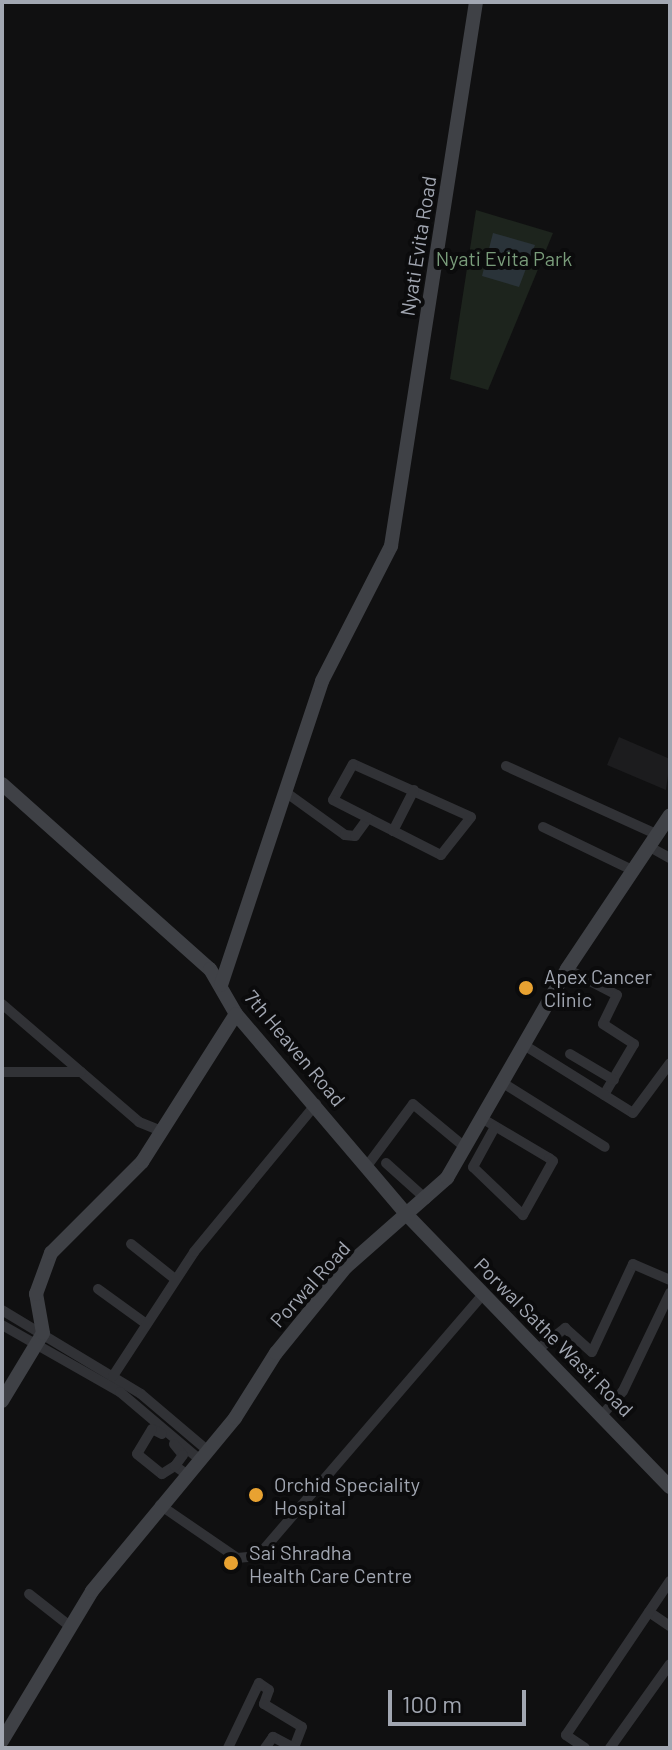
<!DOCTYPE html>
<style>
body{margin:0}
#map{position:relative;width:672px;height:1750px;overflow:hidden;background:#101011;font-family:Barlow,sans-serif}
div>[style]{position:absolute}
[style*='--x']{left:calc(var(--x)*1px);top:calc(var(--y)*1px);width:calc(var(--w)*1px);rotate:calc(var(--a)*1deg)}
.built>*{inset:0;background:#1c1c1e}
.green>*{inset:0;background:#1d241d}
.water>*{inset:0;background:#2a3339}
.street>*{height:10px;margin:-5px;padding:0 5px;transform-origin:5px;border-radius:5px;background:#313236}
.secondary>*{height:14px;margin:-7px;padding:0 7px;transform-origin:7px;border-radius:7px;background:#3f4146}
.dots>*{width:22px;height:22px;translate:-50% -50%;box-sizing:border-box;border:4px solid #0b0b0c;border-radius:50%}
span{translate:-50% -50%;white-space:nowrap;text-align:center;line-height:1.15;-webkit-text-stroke:8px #0b0b0c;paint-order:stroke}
.street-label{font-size:20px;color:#a2a7b2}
.park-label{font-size:20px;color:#799c7a}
.poi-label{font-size:20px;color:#a2a7b2}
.left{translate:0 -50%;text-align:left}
.frame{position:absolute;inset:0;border:4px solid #a2a7b2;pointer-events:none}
.scale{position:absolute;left:388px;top:1690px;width:138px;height:36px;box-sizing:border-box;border:4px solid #a2a7b2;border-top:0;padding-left:10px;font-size:24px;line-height:28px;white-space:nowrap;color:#a2a7b2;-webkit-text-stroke:6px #0b0b0c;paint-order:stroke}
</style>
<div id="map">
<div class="built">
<i style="clip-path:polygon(619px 737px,670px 759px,666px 790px,607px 765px)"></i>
</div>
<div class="green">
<i style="clip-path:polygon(476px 210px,553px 233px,488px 390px,450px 379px)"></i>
</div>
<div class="water">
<i style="clip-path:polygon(493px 233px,535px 245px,519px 287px,482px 276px)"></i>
</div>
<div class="street">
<i style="--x:506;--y:766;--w:165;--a:24.4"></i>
<i style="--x:284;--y:791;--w:75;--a:35.8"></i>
<i style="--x:345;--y:835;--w:10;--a:6"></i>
<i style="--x:355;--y:836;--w:22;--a:-54"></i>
<i style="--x:368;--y:818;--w:82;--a:26.9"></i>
<i style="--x:441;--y:855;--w:48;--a:-51.7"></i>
<i style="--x:471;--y:817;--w:129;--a:-155.8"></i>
<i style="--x:353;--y:764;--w:41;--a:119.1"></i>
<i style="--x:333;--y:800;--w:39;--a:27"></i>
<i style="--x:543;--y:827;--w:99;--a:25.8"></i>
<i style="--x:393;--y:831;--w:46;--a:-62.9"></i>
<i style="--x:648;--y:846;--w:25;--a:29"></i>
<i style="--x:567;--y:969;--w:56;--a:27.5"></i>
<i style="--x:617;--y:995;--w:32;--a:116"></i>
<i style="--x:603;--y:1024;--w:37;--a:33"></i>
<i style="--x:634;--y:1044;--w:59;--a:120.5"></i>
<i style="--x:2;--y:1004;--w:181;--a:40.7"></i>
<i style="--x:139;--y:1122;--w:24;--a:22"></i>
<i style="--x:524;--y:1045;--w:128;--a:32"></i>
<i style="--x:633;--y:1113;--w:62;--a:-53.5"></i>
<i style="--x:570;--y:1054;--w:51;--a:30.6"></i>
<i style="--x:2;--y:1072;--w:79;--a:0"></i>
<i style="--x:503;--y:1083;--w:120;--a:32.1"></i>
<i style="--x:483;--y:1119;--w:77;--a:30.6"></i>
<i style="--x:549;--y:1158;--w:5;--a:37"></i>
<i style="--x:553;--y:1161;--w:62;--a:119.1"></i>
<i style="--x:523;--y:1215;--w:69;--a:-136.2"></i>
<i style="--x:473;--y:1167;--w:46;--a:-61.2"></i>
<i style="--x:386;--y:1163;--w:54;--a:42"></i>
<i style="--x:367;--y:1166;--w:77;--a:-53.4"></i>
<i style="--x:413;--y:1104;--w:69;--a:39.7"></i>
<i style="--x:131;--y:1244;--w:56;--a:38.5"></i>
<i style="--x:98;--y:1289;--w:58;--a:35.9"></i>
<i style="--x:2;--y:1310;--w:162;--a:31.1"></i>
<i style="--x:141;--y:1394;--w:87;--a:40.3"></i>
<i style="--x:2;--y:1325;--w:136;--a:29.6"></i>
<i style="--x:120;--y:1392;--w:104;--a:40.3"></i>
<i style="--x:537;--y:1350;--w:36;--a:-38"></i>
<i style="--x:565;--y:1328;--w:36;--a:42"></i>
<i style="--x:592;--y:1352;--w:97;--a:-65"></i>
<i style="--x:633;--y:1264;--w:40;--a:23.4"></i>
<i style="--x:113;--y:1376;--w:148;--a:-56.8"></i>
<i style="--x:194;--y:1252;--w:192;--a:-50.5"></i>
<i style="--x:603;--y:1414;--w:30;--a:-49"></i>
<i style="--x:623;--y:1391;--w:109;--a:-64.4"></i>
<i style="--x:162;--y:1434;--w:11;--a:-153"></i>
<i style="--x:152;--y:1429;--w:29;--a:121"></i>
<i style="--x:137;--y:1454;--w:32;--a:39"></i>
<i style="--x:162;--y:1474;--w:15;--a:-32"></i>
<i style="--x:175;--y:1466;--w:12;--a:35"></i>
<i style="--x:174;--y:1444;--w:14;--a:51"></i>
<i style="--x:183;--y:1455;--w:14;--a:126"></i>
<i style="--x:160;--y:1505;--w:93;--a:34.5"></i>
<i style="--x:237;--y:1558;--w:21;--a:-5"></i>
<i style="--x:258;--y:1556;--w:343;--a:-49.3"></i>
<i style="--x:29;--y:1594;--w:53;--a:38.2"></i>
<i style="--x:649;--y:1612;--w:25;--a:34"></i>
<i style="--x:228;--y:1748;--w:72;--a:-64.5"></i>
<i style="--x:259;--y:1683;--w:12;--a:35"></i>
<i style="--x:269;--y:1690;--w:15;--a:110"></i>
<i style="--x:264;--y:1704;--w:44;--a:31.2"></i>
<i style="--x:302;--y:1727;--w:22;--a:111"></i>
<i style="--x:294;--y:1748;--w:24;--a:-152"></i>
<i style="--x:273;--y:1737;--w:14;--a:126"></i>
<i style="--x:585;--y:1748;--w:23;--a:-146"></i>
<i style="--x:566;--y:1735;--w:186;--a:-56"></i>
<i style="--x:610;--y:1748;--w:103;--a:-54.5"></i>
</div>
<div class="secondary">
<i style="--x:2;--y:784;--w:278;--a:41.7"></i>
<i style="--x:210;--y:969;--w:52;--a:60"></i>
<i style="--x:236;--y:1014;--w:265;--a:49.6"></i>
<i style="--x:408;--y:1216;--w:377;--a:46"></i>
<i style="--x:221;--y:985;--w:320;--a:-71.6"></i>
<i style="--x:322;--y:681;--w:152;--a:-62.9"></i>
<i style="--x:391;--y:546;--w:551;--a:-81.12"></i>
<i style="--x:2;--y:1401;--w:79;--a:-58.9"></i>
<i style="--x:43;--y:1333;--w:40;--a:-100"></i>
<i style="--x:36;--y:1294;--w:44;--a:-69.9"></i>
<i style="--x:51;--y:1253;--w:129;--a:-45"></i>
<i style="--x:142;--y:1162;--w:175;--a:-57.6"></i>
<i style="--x:2;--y:1741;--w:175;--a:-59"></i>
<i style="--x:92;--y:1591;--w:224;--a:-50.4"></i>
<i style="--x:235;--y:1418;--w:77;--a:-57.8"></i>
<i style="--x:276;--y:1353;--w:111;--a:-50.9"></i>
<i style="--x:346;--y:1267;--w:135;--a:-41.4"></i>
<i style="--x:447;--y:1178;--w:241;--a:-60.1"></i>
<i style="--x:567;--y:969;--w:185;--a:-56.2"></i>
</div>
<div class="dots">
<i style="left:526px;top:988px;background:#e8a231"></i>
<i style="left:256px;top:1495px;background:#e8a231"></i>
<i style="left:231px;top:1563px;background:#e8a231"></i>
</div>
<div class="street-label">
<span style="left:418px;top:246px;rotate:-81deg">Nyati Evita Road</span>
<span style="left:295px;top:1048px;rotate:50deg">7th Heaven Road</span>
<span style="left:310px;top:1284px;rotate:-48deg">Porwal Road</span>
<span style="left:554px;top:1337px;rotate:45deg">Porwal Sathe Wasti Road</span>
</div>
<div class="park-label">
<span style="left:504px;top:258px">Nyati Evita Park</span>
</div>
<div class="poi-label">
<span class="left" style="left:544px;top:988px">Apex Cancer<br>Clinic</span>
<span class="left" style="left:274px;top:1496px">Orchid Speciality<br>Hospital</span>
<span class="left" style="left:249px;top:1564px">Sai Shradha<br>Health Care Centre</span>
</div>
<div class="frame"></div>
<div class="scale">100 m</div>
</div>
